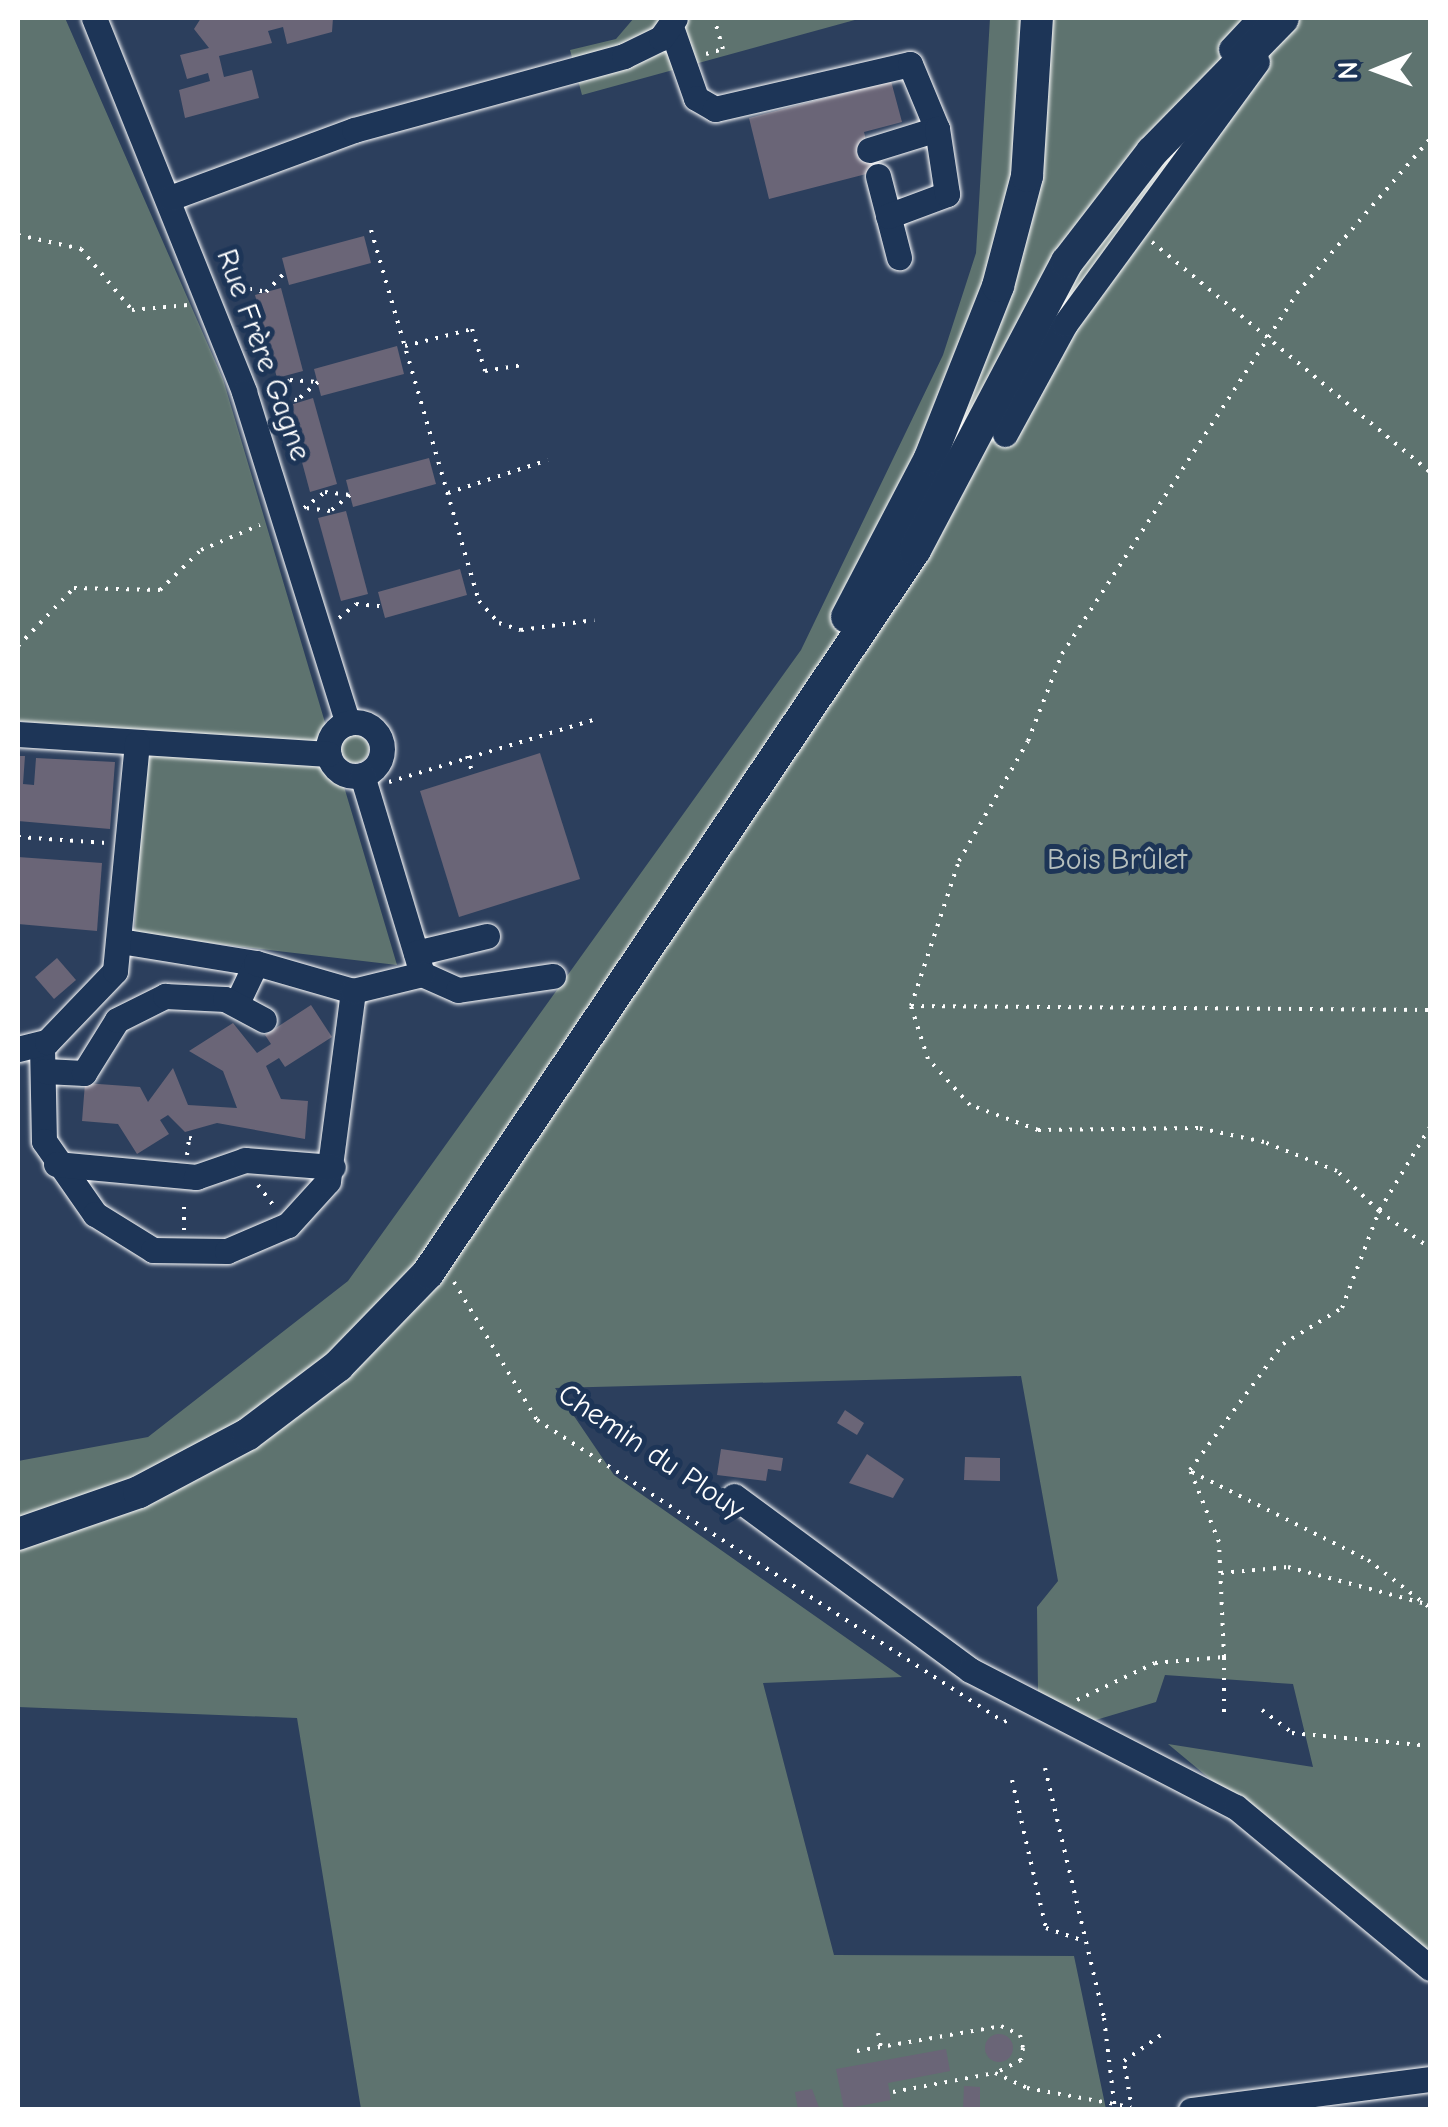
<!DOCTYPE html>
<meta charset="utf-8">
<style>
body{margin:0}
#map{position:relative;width:1448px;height:2127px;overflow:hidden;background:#2c3f5d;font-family:"Comic Neue",sans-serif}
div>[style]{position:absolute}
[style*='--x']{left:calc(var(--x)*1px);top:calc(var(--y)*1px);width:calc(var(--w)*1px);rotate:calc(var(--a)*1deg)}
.green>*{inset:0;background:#5e736f}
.round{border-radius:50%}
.building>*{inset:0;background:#6a6577}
.path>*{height:4px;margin-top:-2px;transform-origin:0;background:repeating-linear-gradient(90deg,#fff 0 2.5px,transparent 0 10.5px)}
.roads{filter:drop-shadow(0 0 2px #fff) drop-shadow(0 0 2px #fff)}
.minor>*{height:25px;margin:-12.5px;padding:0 12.5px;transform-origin:12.5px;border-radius:12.5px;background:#1d3557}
.minor>.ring{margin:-12.5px;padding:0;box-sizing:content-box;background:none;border:25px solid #1d3557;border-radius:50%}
.major>*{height:32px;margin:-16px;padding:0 16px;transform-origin:16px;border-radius:16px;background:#1d3557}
span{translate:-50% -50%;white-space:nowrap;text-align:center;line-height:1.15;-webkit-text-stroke:10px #1d3557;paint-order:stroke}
.street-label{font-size:30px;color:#fff}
.park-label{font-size:30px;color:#b7c0be}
.frame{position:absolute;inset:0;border:20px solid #fff;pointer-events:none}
.north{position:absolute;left:1328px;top:20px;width:100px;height:100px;-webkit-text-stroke:8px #1d3557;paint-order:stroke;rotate:269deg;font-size:28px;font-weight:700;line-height:40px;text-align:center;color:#fff}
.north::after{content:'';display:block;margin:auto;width:35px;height:45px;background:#fff;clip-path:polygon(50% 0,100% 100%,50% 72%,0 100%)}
</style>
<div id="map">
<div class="green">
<i style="clip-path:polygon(18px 18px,65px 18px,223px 379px,397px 965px,134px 934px,147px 733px,18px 721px)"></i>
<i style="clip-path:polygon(634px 18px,862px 18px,582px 95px,570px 50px,616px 39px)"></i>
<i style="clip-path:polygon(990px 18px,1430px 18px,1430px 1962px,1168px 1744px,1313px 1767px,1293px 1684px,1165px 1675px,1156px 1702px,1089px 1722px,1038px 1693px,1037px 1607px,1058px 1581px,1021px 1376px,555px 1388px,614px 1475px,902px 1677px,763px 1683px,834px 1955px,1074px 1956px,1106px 2109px,361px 2109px,297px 1718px,18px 1707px,18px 1461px,148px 1437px,348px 1281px,801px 650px,943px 355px,976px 253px)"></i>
<i class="round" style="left:341px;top:735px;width:28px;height:28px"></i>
</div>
<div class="building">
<i style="clip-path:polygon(201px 18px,333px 18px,332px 32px,287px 44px,283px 27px,268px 31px,272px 43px,219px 56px,224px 77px,252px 70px,259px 98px,185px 118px,179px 90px,210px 81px,208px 73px,187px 79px,180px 55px,209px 48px,194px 29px)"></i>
<i style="clip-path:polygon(891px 81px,902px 122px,864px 132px,874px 172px,769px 199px,749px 118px)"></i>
<i style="clip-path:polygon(364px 236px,371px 263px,289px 285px,282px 258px)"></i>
<i style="clip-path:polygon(281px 288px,303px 371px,277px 378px,255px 295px)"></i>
<i style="clip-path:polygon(397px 346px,404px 374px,321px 396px,314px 369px)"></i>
<i style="clip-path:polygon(313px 398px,337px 484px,310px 492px,287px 406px)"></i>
<i style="clip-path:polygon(429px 458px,436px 484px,353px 507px,346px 480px)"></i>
<i style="clip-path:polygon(346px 511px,368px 594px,341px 601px,318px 518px)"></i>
<i style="clip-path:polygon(460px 569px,467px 595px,385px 618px,378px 592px)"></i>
<i style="clip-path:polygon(540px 753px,580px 879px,459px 917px,420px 791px)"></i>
<i style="clip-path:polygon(18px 756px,25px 756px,23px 784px,34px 785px,36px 758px,115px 762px,110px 829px,18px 821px)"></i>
<i style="clip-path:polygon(18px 857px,102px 863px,97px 931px,18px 924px)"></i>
<i style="clip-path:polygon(57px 958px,76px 980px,54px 999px,35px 977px)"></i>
<i style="clip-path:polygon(311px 1005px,332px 1037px,285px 1067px,279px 1058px,266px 1066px,281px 1099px,308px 1101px,305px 1139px,217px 1123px,185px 1132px,168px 1115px,160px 1120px,169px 1134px,137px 1154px,118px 1124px,82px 1121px,85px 1083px,140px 1087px,148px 1102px,173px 1068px,188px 1105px,237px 1108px,223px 1071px,189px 1051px,233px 1023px,257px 1053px,271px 1044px,265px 1035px)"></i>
<i style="clip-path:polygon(845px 1410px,864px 1423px,857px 1435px,837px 1423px)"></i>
<i style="clip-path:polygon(721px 1449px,783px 1458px,781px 1471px,768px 1469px,766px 1481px,717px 1475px)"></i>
<i style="clip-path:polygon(867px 1454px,904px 1479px,893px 1498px,849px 1483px)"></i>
<i style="clip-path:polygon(965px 1457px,1000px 1458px,1000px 1481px,964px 1480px)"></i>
<i class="round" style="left:985px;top:2034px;width:28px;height:28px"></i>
<i style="clip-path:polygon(946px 2049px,950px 2071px,888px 2083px,891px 2100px,844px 2109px,836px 2069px)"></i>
<i style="clip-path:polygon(964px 2086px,980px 2087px,980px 2110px,963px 2110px)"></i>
<i style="clip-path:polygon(812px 2089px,820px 2110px,798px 2110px,795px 2092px)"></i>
</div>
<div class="path">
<i style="--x:706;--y:54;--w:18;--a:-16"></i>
<i style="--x:723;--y:49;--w:32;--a:-106"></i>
<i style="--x:371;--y:230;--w:386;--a:73.8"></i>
<i style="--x:479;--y:601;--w:30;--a:48"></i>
<i style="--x:499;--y:623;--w:23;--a:18"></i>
<i style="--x:521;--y:630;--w:74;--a:-7.8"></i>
<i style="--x:18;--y:235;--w:65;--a:12.5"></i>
<i style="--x:81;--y:249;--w:80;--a:50.1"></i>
<i style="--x:132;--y:310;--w:56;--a:-5.1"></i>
<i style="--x:1152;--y:242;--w:361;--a:39.6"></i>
<i style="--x:239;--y:287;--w:27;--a:10"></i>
<i style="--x:266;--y:292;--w:28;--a:-46"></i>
<i style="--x:405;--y:346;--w:69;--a:-14.2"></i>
<i style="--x:472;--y:329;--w:44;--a:72.8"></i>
<i style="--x:485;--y:371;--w:36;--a:-9"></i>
<i style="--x:290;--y:380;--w:28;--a:4"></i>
<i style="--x:318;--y:382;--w:28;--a:139"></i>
<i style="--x:297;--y:400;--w:23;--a:-173"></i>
<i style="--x:274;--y:397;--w:23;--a:-47"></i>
<i style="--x:325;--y:492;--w:25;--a:7"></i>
<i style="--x:350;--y:495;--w:26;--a:141"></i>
<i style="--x:330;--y:511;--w:26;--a:-173"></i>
<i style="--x:304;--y:508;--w:26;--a:-37"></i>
<i style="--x:448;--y:493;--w:105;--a:-18.3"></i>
<i style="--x:339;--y:618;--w:22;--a:-39"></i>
<i style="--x:356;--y:604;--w:25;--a:5"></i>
<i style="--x:18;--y:646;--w:81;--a:-46"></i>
<i style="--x:74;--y:588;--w:86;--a:1.3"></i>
<i style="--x:160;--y:590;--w:57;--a:-44.3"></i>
<i style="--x:201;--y:550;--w:64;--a:-23"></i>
<i style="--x:467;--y:756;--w:19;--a:72"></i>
<i style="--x:389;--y:782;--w:213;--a:-16.9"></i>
<i style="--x:18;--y:837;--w:89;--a:3.9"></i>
<i style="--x:911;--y:1006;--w:519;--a:0.44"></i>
<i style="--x:1430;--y:1127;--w:98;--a:121.3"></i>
<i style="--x:1379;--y:1211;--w:63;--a:36"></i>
<i style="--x:187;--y:1155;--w:17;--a:-83"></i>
<i style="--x:189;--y:1138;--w:8;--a:7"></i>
<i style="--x:258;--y:1185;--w:25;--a:53"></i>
<i style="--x:184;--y:1230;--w:30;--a:-90"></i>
<i style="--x:454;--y:1282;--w:161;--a:59"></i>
<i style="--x:537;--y:1420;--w:556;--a:32.89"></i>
<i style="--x:1004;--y:1722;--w:8;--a:-23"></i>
<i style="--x:1192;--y:1472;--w:197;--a:26.6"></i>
<i style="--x:1368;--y:1560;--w:78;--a:37.7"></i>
<i style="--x:1221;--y:1573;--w:67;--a:-5.1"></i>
<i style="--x:1288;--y:1567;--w:139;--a:15"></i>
<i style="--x:1224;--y:1657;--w:57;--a:90"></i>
<i style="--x:1077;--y:1700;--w:86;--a:-25.4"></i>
<i style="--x:1155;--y:1663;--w:69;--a:-5"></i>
<i style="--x:1224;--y:1657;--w:115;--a:-92.5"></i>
<i style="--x:1219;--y:1542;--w:78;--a:-111.9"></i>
<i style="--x:1190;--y:1470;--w:157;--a:-53.6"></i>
<i style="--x:1283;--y:1344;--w:69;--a:-31.4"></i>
<i style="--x:1342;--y:1308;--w:104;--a:-69.1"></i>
<i style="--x:1379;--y:1211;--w:58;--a:-136.4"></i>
<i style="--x:1337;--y:1171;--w:79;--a:-158.3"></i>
<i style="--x:1264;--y:1142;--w:67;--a:-168"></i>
<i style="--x:1198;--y:1128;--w:160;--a:179.3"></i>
<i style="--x:1038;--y:1130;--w:72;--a:-159.8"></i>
<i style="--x:970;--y:1105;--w:62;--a:-132.4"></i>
<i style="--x:928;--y:1059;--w:56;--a:-107.8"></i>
<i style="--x:911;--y:1006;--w:153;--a:-71.7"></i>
<i style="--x:959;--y:861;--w:138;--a:-60.1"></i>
<i style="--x:1028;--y:741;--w:93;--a:-68.7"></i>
<i style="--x:1062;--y:654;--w:431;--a:-56.9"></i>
<i style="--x:1297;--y:293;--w:203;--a:-49.2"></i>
<i style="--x:1262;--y:1710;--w:38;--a:37"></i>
<i style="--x:1292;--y:1733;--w:139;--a:5.4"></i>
<i style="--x:1045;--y:1768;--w:257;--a:76.7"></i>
<i style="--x:1104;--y:2018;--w:93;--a:83.2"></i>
<i style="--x:1012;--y:1780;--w:152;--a:77.1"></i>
<i style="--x:1046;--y:1928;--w:36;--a:19"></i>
<i style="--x:878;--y:2033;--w:14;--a:78"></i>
<i style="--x:857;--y:2051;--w:146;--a:-9.8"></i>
<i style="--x:1001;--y:2026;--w:21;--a:25"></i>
<i style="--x:1020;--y:2035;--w:13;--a:77"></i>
<i style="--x:1023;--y:2048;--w:12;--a:99"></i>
<i style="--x:1021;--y:2060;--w:29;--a:153"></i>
<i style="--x:893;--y:2092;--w:104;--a:-10.6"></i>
<i style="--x:995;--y:2073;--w:35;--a:25"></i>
<i style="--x:1027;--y:2088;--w:106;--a:10.4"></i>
<i style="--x:1132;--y:2110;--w:50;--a:-99.3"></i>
<i style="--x:1124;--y:2061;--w:45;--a:-35.1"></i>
</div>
<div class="roads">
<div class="minor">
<i style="--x:94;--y:18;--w:403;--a:68.1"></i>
<i style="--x:244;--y:392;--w:347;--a:72.6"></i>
<i style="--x:671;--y:27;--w:75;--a:70.6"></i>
<i style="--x:696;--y:98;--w:22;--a:30"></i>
<i style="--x:715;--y:109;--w:200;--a:-13"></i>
<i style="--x:910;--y:64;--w:70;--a:67.4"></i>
<i style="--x:937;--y:129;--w:71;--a:162.8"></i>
<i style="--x:1231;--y:49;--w:42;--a:-46.9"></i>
<i style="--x:878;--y:176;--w:84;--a:75.5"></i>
<i style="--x:170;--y:198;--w:196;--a:-20.3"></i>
<i style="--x:354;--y:130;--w:280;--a:-15.3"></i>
<i style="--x:624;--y:56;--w:41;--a:-25.9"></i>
<i style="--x:661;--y:38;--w:24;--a:-55"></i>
<i style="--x:888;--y:216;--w:63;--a:-20.4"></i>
<i style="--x:947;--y:194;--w:66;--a:-98.7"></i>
<i style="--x:1005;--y:434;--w:125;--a:-61.4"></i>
<i style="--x:1065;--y:324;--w:325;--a:-53.8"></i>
<i class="ring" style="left:328px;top:722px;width:29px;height:29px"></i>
<i style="--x:18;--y:734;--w:311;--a:3.7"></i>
<i style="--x:362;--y:775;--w:208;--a:73.2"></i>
<i style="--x:120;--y:941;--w:138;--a:9.2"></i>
<i style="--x:416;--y:953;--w:73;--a:-13.5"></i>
<i style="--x:422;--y:974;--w:39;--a:24"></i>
<i style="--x:458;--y:990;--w:96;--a:-8.4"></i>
<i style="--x:237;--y:1003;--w:44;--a:-64.6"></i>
<i style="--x:256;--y:963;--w:101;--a:16.1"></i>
<i style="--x:42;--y:1046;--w:95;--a:88.8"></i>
<i style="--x:44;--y:1141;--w:89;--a:55.1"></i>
<i style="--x:95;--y:1214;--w:68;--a:31.8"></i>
<i style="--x:153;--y:1250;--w:74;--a:0.8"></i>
<i style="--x:227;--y:1251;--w:66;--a:-23.1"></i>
<i style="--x:288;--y:1225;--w:59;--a:-47.7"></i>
<i style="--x:328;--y:1181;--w:192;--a:-82.5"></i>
<i style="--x:353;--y:991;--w:71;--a:-13.8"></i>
<i style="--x:18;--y:1049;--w:30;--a:-14"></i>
<i style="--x:47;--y:1042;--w:98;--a:-46.2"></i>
<i style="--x:115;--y:971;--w:229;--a:-84.5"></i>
<i style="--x:45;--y:1071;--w:39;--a:3"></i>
<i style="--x:84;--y:1073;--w:62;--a:-58.1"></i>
<i style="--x:117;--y:1020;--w:54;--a:-26.6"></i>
<i style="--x:165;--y:996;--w:60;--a:2.9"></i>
<i style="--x:225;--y:999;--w:44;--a:28.3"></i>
<i style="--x:56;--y:1164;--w:141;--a:5.3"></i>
<i style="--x:196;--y:1177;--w:52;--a:-19.1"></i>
<i style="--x:245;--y:1160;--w:88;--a:4.5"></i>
<i style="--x:734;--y:1496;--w:293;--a:36.4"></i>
<i style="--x:970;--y:1670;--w:299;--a:27.3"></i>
<i style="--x:1236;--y:1807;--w:252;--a:39.7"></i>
<i style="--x:1191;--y:2110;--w:241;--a:-7.4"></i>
</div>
<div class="major">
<i style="--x:847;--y:617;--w:179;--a:-62.4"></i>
<i style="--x:930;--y:458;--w:185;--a:-68.4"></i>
<i style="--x:998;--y:286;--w:114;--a:-75.2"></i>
<i style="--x:1027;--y:176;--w:158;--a:-86.4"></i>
<i style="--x:18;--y:1534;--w:128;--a:-19.1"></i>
<i style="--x:139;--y:1492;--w:123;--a:-28"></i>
<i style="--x:248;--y:1434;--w:113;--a:-37.1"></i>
<i style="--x:338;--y:1366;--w:129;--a:-45.9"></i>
<i style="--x:428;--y:1273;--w:872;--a:-56.04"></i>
<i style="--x:915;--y:550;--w:326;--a:-62.2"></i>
<i style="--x:1067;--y:262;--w:139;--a:-52.3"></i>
<i style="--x:1152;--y:152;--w:187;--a:-45.6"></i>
</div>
</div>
<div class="street-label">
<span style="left:263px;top:355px;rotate:70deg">Rue Frère Gagne</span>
<span style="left:651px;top:1452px;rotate:34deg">Chemin du Plouy</span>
</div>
<div class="park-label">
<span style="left:1117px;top:860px">Bois Brûlet</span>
</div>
<div class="frame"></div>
<div class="north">N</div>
</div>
